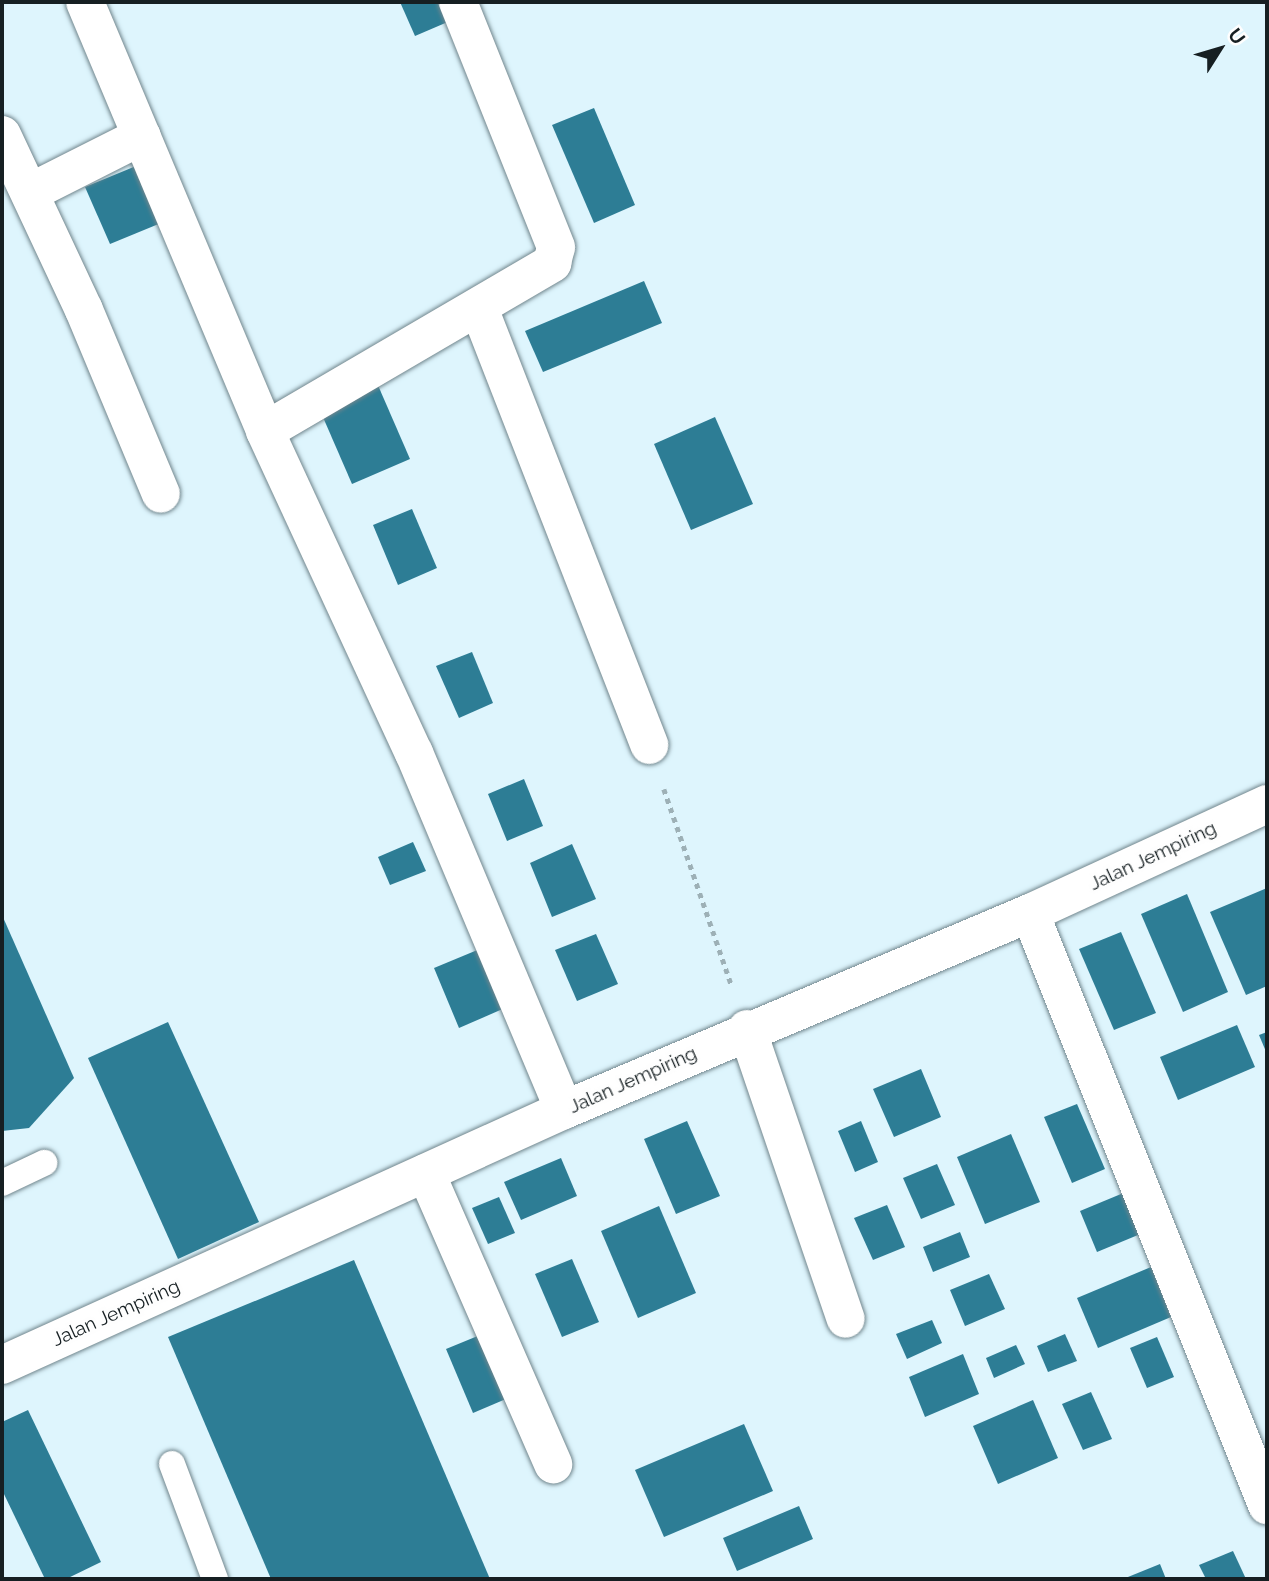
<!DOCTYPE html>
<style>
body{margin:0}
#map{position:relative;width:1269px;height:1581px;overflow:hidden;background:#def5fd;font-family:Raleway,sans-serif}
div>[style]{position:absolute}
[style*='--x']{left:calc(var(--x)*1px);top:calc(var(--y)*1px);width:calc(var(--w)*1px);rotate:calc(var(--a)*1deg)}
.building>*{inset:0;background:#2d7d95}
.path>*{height:4.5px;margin-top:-2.25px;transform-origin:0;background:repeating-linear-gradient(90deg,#9db0b6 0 5px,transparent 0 10px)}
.roads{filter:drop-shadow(0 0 2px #71868d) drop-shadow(0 0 2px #71868d)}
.lane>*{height:26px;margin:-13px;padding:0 13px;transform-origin:13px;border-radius:13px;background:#fff}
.street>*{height:38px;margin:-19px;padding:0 19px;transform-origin:19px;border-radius:19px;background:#fff}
span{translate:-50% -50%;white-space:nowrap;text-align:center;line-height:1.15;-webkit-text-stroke:7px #fefefe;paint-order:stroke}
.street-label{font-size:19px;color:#161f22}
.frame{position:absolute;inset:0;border:4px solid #161f22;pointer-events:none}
.north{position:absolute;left:1185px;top:14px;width:70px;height:70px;-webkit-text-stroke:5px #fefefe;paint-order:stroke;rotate:53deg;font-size:19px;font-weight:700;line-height:28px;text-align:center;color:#161f22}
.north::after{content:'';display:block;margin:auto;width:24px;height:32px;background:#161f22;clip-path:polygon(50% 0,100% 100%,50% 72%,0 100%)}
</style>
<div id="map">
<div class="building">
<i style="clip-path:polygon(400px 2px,450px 2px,457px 18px,415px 36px)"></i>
<i style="clip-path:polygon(594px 108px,635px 205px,594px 223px,552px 125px)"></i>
<i style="clip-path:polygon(136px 166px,161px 223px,110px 244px,85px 187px)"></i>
<i style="clip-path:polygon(644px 281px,662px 323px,543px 372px,525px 331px)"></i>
<i style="clip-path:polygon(377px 383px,410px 459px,352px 484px,319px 408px)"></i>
<i style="clip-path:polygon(715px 417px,753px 504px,691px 530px,654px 444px)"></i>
<i style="clip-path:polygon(412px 509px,437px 568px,398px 585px,373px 525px)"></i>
<i style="clip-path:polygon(472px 652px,493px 703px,459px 718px,436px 666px)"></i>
<i style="clip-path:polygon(524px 779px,543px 826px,507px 841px,488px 794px)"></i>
<i style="clip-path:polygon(413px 842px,426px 871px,390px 885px,378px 857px)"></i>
<i style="clip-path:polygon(572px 844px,596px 899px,552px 917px,530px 863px)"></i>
<i style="clip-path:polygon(1267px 888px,1267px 986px,1246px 995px,1210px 912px)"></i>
<i style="clip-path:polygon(1187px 894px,1228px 992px,1183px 1012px,1141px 914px)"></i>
<i style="clip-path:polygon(2px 915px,74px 1078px,29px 1128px,2px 1131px)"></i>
<i style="clip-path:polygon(1121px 932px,1156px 1013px,1114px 1030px,1079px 949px)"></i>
<i style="clip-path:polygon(596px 934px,618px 984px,577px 1001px,555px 950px)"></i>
<i style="clip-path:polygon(487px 946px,512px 1005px,459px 1028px,434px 968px)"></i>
<i style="clip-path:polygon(168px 1022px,259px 1222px,178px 1259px,88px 1058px)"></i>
<i style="clip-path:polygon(1237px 1025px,1255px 1067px,1178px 1100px,1160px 1057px)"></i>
<i style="clip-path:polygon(1267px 1032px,1267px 1054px,1259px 1035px)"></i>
<i style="clip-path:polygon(921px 1069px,941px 1117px,894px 1137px,873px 1089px)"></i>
<i style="clip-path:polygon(1077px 1104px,1105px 1169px,1072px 1183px,1044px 1117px)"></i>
<i style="clip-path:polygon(687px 1121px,720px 1196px,676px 1214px,644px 1139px)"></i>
<i style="clip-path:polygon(861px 1121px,878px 1162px,855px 1172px,838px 1131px)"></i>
<i style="clip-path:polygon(1011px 1134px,1040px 1202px,985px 1224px,957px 1157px)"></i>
<i style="clip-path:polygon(561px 1158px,577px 1196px,521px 1220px,504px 1182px)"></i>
<i style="clip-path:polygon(937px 1164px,955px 1205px,921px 1219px,903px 1178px)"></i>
<i style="clip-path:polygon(1133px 1189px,1150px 1230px,1097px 1252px,1080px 1211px)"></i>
<i style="clip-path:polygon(499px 1197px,515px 1233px,488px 1244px,472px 1208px)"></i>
<i style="clip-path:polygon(887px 1205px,905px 1247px,873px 1260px,854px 1218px)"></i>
<i style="clip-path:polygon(659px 1206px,696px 1293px,638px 1318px,601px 1231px)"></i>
<i style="clip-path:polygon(960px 1232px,970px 1257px,933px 1272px,923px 1247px)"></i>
<i style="clip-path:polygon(572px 1259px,599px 1322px,562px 1337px,535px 1274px)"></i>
<i style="clip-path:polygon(354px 1260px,490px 1579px,271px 1579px,168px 1337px)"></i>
<i style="clip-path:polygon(1151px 1267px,1171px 1317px,1098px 1348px,1077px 1298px)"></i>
<i style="clip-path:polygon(989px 1274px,1005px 1309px,965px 1326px,950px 1290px)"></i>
<i style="clip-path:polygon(932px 1320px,942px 1343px,907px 1359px,896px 1334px)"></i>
<i style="clip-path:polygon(485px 1333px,513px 1396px,473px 1413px,446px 1349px)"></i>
<i style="clip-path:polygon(1065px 1334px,1077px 1361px,1048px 1372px,1037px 1346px)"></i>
<i style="clip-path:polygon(1157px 1337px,1174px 1377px,1147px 1388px,1130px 1348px)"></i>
<i style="clip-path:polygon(1016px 1345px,1025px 1364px,994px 1378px,986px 1358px)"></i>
<i style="clip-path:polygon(963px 1354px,979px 1394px,925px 1417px,909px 1377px)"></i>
<i style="clip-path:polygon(1091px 1392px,1112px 1439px,1083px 1450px,1062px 1404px)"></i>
<i style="clip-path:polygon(1033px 1400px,1058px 1458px,998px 1484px,973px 1426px)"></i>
<i style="clip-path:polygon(28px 1410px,101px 1562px,66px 1579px,45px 1579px,2px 1490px,2px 1422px)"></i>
<i style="clip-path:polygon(744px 1424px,773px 1491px,664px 1537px,635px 1470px)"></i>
<i style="clip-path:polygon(799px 1506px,813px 1539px,737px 1571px,723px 1538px)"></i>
<i style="clip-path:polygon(1233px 1551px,1246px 1579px,1206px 1579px,1199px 1565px)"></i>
<i style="clip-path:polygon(1160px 1564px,1166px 1579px,1123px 1579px)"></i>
</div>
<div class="path">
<i style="--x:664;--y:789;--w:208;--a:71"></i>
</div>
<div class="roads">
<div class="lane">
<i style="--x:2;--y:1183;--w:47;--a:-25.5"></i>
<i style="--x:172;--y:1464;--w:123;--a:69.5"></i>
</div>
<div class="street">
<i style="--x:85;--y:2;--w:465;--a:67.2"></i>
<i style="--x:265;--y:431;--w:355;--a:65.2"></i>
<i style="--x:414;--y:753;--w:387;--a:67.2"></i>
<i style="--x:2;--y:135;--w:193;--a:64.9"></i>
<i style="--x:84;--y:310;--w:199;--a:67.3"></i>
<i style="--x:31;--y:192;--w:124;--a:-26.8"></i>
<i style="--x:479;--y:308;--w:469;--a:68.7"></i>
<i style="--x:265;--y:431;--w:333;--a:-30.3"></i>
<i style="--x:552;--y:263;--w:16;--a:-76"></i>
<i style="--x:556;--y:247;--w:264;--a:-111.8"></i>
<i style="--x:1030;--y:913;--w:638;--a:68.18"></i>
<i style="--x:747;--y:1029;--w:306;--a:71.2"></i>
<i style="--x:426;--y:1173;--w:318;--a:66.4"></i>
<i style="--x:2;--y:1365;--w:617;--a:-24.41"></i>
<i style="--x:564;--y:1110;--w:506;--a:-22.92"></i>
<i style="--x:1030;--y:913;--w:261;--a:-24.7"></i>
</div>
</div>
<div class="street-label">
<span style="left:1153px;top:856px;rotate:-25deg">Jalan Jempiring</span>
<span style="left:633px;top:1080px;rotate:-24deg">Jalan Jempiring</span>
<span style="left:116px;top:1313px;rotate:-24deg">Jalan Jempiring</span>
</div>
<div class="frame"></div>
<div class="north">U</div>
</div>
